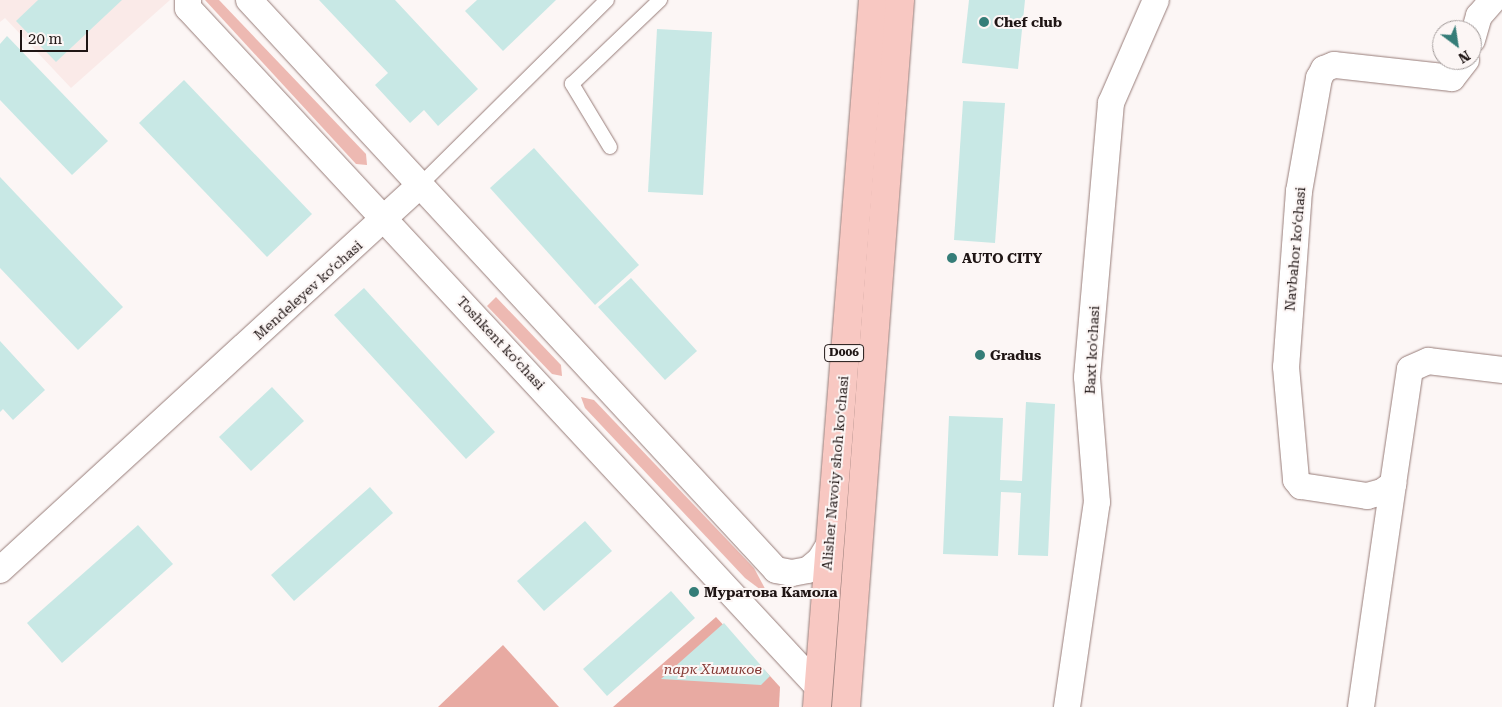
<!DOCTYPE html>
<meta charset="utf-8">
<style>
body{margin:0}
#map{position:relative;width:1502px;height:707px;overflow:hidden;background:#fcf6f5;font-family:"Roboto Serif",serif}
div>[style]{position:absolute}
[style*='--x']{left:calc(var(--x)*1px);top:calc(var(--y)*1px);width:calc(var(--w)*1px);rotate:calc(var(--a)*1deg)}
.built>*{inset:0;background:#faeae8}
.green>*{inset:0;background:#edb9b2}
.forest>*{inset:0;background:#e8aaa2}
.building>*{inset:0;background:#c8e8e5}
.roads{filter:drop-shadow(0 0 1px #977c78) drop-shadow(0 0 1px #977c78)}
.lane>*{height:14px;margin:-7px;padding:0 7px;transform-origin:7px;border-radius:7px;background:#fff}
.street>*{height:26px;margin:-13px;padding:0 13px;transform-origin:13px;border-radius:13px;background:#fff}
.primary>*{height:28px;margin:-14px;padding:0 14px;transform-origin:14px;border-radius:14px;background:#f8c8c2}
.dots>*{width:14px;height:14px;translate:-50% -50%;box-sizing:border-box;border:2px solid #fcf6f5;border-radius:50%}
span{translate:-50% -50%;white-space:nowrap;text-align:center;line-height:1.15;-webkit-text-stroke:4px #fcf6f5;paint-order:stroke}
.shield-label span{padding:1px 4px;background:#fcf6f5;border:1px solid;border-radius:4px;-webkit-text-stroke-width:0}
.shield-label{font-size:12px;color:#1f1514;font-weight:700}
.poi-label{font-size:14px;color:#1f1514;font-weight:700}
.left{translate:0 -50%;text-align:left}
.street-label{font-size:14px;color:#1f1514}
.park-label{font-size:14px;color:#843933;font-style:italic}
.north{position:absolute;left:1432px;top:20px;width:50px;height:50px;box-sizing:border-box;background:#fcf6f5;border:1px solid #a49c9b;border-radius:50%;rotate:149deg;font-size:14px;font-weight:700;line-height:20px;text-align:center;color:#1f1514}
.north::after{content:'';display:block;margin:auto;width:18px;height:22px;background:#357d78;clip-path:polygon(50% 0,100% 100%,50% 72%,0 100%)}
.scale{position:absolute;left:20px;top:30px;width:68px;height:22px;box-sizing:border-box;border:2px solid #1f1514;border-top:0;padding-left:6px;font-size:15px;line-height:18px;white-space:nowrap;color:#1f1514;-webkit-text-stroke:4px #fcf6f5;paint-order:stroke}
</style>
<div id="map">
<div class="built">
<i style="clip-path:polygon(0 0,170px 0,71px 88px,5px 18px,0 22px)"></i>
</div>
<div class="green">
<i style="clip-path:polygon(205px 0,219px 0,366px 154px,367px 165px,356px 164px)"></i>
<i style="clip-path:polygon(496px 297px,561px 365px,562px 376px,552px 374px,487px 306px)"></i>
<i style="clip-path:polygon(581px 397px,594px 400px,754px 568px,769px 596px,745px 578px,585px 408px)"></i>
</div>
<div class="forest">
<i style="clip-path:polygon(716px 617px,780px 687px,779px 707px,613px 707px)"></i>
<i style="clip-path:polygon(503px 645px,559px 707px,438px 707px)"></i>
</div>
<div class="building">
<i style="clip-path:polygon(38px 0,122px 0,56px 62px,16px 21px)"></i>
<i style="clip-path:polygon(319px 0,395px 0,478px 89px,438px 126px,424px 110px,410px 123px,375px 85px,388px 73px)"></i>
<i style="clip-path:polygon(477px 0,556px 0,503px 51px,465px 11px)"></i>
<i style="clip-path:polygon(969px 0,1025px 0,1018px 69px,962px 63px)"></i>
<i style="clip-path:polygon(657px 29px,712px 32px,703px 195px,648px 192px)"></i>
<i style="clip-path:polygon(7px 36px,108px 141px,72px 175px,0 100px,0 44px)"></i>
<i style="clip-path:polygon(184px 80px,312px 214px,267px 257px,139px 123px)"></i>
<i style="clip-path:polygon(963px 101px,1005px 103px,995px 243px,954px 240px)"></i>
<i style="clip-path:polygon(534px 148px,639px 265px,595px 305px,490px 188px)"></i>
<i style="clip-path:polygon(0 177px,123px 307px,78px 350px,0 268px)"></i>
<i style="clip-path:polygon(631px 278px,697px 351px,665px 380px,598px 307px)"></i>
<i style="clip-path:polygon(364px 288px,495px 432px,466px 459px,334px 315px)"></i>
<i style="clip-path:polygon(0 341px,45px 390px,13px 420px,3px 409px,0 412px)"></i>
<i style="clip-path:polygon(272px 387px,304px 421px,251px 471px,219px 437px)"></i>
<i style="clip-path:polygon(1026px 402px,1055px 404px,1048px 556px,1018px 555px,1021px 493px,1001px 492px,998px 556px,943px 554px,949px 416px,1003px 418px,1000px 480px,1022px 481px)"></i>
<i style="clip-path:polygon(370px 487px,393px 513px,294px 601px,271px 575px)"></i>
<i style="clip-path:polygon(585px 521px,612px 551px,544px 611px,517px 581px)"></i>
<i style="clip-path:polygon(138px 525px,173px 564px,62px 663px,27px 623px)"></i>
<i style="clip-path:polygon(671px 591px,695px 618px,607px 696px,583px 669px)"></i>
<i style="clip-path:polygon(724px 623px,770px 676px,761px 685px,661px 679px)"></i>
</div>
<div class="roads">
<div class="lane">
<i style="--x:610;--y:147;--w:74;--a:-121.1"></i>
<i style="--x:572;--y:84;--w:122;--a:-43.7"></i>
<i style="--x:420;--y:185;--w:263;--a:-44.7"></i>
</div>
<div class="street">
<i style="--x:188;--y:0;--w:8;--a:90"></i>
<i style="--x:188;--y:8;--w:926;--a:47.14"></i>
<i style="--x:249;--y:0;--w:776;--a:47.24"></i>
<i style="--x:776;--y:570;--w:16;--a:11"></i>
<i style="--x:792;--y:573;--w:16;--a:-11"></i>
<i style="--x:808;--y:570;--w:16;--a:-40"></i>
<i style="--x:820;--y:560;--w:17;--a:-59"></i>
<i style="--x:1472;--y:40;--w:25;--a:-74"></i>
<i style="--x:1479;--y:16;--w:21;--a:-49"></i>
<i style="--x:1466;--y:60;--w:23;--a:128"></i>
<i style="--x:1452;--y:78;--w:119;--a:-173.7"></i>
<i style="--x:1334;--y:65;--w:11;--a:158"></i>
<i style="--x:1324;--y:69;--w:10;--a:119"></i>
<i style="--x:1319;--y:78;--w:115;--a:100"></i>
<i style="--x:1299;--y:191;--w:176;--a:94.2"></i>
<i style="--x:1286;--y:367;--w:113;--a:84.9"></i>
<i style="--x:1296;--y:480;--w:8;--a:50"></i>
<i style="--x:1301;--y:486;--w:67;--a:8.6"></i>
<i style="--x:1367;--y:496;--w:16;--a:-15"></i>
<i style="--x:1382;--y:492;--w:14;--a:-36"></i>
<i style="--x:1393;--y:484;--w:116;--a:-81.6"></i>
<i style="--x:1410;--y:369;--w:20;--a:-24"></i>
<i style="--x:1428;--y:361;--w:75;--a:6.9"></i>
<i style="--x:0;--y:570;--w:570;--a:-42.51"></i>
<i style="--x:1067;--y:707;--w:207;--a:-81.7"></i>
<i style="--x:1097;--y:502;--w:125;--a:-94.6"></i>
<i style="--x:1087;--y:377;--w:275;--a:-85"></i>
<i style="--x:1111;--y:103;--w:112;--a:-66.4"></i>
<i style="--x:1361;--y:707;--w:225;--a:-81.8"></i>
</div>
<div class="primary">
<i style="--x:817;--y:707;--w:709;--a:-85.47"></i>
<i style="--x:846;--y:707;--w:709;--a:-85.63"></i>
</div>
</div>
<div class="dots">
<i style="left:984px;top:22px;background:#357d78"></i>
<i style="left:952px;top:258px;background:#357d78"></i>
<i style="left:980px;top:355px;background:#357d78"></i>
<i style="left:694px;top:592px;background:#357d78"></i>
</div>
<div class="shield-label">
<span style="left:844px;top:353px">D006</span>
</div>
<div class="poi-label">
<span class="left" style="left:994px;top:22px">Chef club</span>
<span class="left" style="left:962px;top:258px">AUTO CITY</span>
<span class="left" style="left:990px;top:355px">Gradus</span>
<span class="left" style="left:704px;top:592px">Муратова Камола</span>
</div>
<div class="street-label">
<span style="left:1295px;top:249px;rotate:-85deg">Navbahor ko‘chasi</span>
<span style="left:308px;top:290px;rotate:-42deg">Mendeleyev ko‘chasi</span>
<span style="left:501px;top:343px;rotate:47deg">Toshkent ko‘chasi</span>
<span style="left:1092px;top:350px;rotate:-87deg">Baxt ko'chasi</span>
<span style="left:835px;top:473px;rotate:-85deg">Alisher Navoiy shoh koʻchasi</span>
</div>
<div class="park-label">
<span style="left:713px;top:669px">парк Химиков</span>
</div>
<div class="north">N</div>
<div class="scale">20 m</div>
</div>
